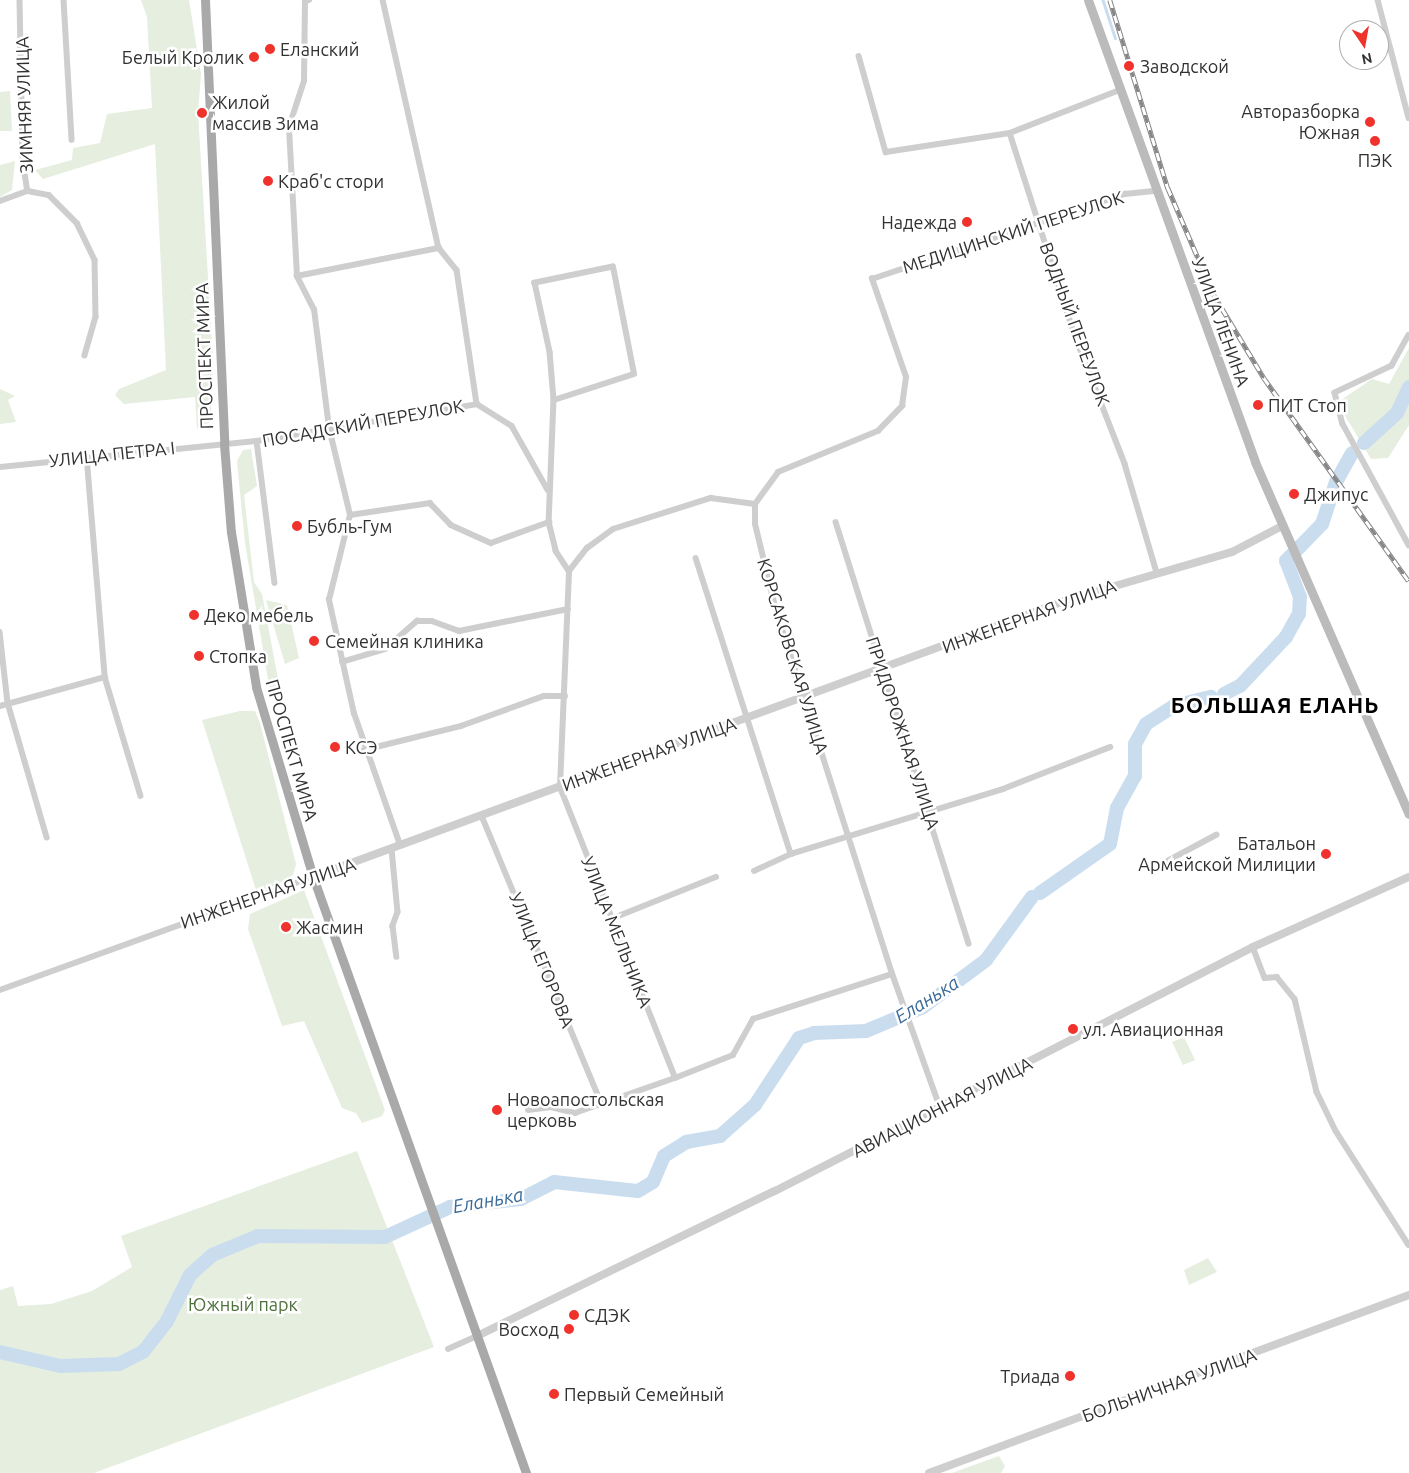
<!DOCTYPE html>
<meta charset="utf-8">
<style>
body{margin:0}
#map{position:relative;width:1409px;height:1473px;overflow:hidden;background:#fff;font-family:Ubuntu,sans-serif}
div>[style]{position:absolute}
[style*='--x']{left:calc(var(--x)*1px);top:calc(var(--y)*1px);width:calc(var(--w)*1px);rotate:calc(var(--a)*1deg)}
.green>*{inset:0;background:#e5eedf}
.stream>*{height:2.5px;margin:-1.25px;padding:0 1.25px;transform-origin:1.25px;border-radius:1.25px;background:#caddef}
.river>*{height:14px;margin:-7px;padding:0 7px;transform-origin:7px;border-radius:7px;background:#caddef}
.minor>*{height:5.5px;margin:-2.75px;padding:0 2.75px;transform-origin:2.75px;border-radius:2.75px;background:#cecece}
.tertiary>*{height:8px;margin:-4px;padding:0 4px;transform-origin:4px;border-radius:4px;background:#cecece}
.secondary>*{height:9px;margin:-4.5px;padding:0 4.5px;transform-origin:4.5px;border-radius:4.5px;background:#bbb}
.primary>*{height:9px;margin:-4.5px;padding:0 4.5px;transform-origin:4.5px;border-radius:4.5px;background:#a9a9a9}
.rail>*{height:4.5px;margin-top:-2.25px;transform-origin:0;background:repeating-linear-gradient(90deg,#fff 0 8px,#868686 0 16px);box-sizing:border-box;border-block:1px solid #868686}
.dots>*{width:14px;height:14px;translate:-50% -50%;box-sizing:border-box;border:2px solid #fff;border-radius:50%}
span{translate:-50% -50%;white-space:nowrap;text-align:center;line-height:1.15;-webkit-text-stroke:5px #fff;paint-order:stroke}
.poi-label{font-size:18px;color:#313131}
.left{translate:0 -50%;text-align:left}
.right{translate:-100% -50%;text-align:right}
.street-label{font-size:18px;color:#313131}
.park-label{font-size:18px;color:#4e703b}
.water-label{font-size:19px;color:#396a98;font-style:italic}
.district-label{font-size:22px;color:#000;font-weight:700;letter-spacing:1px}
.north{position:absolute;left:1339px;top:20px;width:50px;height:50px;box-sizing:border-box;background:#fff;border:1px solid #adadad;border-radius:50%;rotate:168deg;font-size:14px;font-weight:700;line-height:20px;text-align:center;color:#313131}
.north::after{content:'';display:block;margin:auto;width:18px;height:22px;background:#ef322c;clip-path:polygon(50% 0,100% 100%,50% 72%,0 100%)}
</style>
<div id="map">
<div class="green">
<i style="clip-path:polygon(141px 0,189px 0,201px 74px,198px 112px,213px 360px,211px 413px,209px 423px,197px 429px,195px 397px,124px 404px,115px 395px,119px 389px,166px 370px,155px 144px,43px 179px,35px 170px,72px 160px,73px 148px,100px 143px,107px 114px,152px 108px,147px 17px)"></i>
<i style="clip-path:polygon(10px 91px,12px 131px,0 131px,0 92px)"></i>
<i style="clip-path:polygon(15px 161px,12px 190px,0 197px,0 165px)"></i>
<i style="clip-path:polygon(1409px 348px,1409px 425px,1388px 458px,1371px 459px,1344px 414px,1341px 400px,1372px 379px,1389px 384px)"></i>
<i style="clip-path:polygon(0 389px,15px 396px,8px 400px,16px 422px,0 424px)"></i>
<i style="clip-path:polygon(251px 449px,257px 486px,244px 495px,254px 582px,262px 594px,285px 716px,278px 697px,271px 697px,245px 543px,237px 461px,243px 450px)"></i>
<i style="clip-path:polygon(266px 600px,287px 605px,299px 658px,285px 664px)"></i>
<i style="clip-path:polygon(240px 711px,255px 711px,260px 723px,296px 864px,293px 875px,270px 888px,256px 890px,202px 720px)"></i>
<i style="clip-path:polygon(304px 890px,385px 1110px,382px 1116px,362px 1123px,356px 1113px,342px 1108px,304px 1021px,282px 1026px,248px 929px,250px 914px)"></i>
<i style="clip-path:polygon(1184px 1037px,1195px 1060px,1183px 1065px,1172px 1042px)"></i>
<i style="clip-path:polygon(357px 1151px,434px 1347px,94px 1473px,0 1473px,0 1290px,13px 1286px,18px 1306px,51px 1304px,92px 1291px,132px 1267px,121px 1236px)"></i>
<i style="clip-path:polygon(1208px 1258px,1217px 1272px,1189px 1285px,1184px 1270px)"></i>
<i style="clip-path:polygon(999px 1456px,1005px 1466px,1001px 1473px,952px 1473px)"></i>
</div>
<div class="stream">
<i style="--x:1103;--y:0;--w:40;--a:72"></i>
</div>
<div class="river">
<i style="--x:1364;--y:443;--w:45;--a:-42.3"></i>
<i style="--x:1397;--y:413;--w:29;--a:-65"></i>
<i style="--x:1224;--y:694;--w:18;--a:-27"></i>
<i style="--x:1240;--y:686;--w:67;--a:-46.8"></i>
<i style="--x:1286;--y:637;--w:26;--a:-61"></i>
<i style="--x:1299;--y:614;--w:17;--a:-87"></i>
<i style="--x:1300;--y:597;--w:39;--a:-111"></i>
<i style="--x:1286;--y:561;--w:52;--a:-45.8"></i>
<i style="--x:1322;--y:524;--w:44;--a:-71.6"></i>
<i style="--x:1336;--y:482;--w:33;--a:-61"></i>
<i style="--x:1040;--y:893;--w:85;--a:-35"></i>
<i style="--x:1110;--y:844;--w:37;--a:-79"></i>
<i style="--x:1117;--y:808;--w:37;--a:-61"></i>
<i style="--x:1135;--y:776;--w:32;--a:-90"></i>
<i style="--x:1135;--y:744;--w:23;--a:-61"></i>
<i style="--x:1146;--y:724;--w:33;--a:-33"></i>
<i style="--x:1174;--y:706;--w:38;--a:-14"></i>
<i style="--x:0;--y:1352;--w:62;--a:13.1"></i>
<i style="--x:60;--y:1366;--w:59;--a:-1.9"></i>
<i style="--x:119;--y:1364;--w:27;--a:-27"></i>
<i style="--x:143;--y:1352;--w:39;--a:-52"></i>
<i style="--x:167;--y:1321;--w:51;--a:-63.4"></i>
<i style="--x:190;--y:1275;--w:30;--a:-42"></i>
<i style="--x:212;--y:1255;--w:50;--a:-22.4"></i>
<i style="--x:258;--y:1236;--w:127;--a:0.5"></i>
<i style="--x:385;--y:1237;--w:72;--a:-24.8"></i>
<i style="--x:450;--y:1207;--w:71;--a:-6.4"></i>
<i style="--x:521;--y:1199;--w:37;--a:-27"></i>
<i style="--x:554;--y:1182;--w:84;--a:6.1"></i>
<i style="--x:638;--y:1191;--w:17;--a:-31"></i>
<i style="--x:653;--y:1182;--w:28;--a:-67"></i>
<i style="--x:664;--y:1156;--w:26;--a:-32"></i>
<i style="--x:686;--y:1142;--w:35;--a:-10"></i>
<i style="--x:720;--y:1136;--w:47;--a:-41.5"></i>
<i style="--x:755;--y:1105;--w:80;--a:-56.7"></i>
<i style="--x:799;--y:1038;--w:16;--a:-18"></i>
<i style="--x:814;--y:1033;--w:52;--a:-2.2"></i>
<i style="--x:866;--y:1031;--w:62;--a:-22.8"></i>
<i style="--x:923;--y:1007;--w:79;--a:-36.7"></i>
<i style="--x:986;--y:960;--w:78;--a:-53.9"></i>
</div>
<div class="minor">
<i style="--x:20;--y:0;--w:161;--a:88.9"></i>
<i style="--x:23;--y:161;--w:30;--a:81"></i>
<i style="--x:28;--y:191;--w:21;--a:11"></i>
<i style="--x:49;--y:195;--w:40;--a:45"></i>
<i style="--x:77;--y:223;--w:41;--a:64.1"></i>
<i style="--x:95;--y:260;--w:57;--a:89"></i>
<i style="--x:96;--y:317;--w:40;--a:106"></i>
<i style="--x:64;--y:0;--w:140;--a:86.7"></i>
<i style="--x:383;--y:0;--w:254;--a:77.3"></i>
<i style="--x:1378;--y:0;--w:122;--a:75.3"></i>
<i style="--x:859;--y:56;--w:100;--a:74.3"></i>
<i style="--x:886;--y:152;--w:125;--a:-8.7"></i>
<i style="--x:1010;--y:133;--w:118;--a:-21.4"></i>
<i style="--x:1010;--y:133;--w:215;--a:72.2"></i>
<i style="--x:1076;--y:338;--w:135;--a:68.7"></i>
<i style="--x:1125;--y:464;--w:114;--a:73.6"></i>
<i style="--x:0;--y:201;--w:30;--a:-20"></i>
<i style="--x:297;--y:276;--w:149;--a:-93.1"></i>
<i style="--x:289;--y:127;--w:48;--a:-71.9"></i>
<i style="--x:304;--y:81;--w:80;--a:-89.3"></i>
<i style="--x:305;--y:1;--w:4;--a:-14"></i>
<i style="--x:1409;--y:335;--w:35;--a:119"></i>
<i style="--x:1392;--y:366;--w:63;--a:154.7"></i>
<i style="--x:1335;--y:393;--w:32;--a:76"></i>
<i style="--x:1343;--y:424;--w:138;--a:61.4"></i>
<i style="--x:554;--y:400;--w:84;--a:-18"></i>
<i style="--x:634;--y:374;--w:109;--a:-101.1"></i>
<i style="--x:613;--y:267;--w:80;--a:168.4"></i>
<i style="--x:535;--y:283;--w:71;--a:77.7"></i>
<i style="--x:550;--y:352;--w:48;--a:85.2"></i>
<i style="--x:554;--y:400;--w:122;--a:92.3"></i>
<i style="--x:549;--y:522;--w:30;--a:76"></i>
<i style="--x:556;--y:551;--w:24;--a:57"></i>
<i style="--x:257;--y:441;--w:143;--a:82.8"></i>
<i style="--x:87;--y:456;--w:222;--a:85.3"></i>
<i style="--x:105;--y:677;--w:124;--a:73.2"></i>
<i style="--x:0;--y:467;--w:258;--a:-5.8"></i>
<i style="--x:257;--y:441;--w:223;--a:-9.5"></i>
<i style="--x:477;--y:404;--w:41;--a:32.2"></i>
<i style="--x:512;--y:426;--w:73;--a:60.6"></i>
<i style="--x:350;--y:515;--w:81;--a:-8.5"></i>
<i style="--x:430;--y:503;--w:30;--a:46"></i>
<i style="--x:451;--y:525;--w:44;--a:24.2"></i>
<i style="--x:491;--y:543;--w:62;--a:-19.9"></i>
<i style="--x:836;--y:522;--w:442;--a:72.5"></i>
<i style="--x:696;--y:558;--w:311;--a:72.2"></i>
<i style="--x:0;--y:632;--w:71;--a:83.6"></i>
<i style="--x:8;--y:703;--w:140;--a:73.8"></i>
<i style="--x:342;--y:662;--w:45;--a:-16.8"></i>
<i style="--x:385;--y:649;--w:43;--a:-41.2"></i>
<i style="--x:417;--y:621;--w:15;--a:0"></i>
<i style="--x:432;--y:621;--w:29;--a:20"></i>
<i style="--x:459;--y:631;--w:111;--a:-11.4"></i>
<i style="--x:0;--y:706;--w:109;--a:-15.4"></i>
<i style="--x:364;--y:750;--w:100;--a:-13.9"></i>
<i style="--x:461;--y:726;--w:88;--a:-19.9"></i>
<i style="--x:544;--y:696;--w:21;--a:0"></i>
<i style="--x:482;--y:816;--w:312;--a:67.4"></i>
<i style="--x:400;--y:845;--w:139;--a:-109.3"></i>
<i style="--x:354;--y:714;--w:117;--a:-102.4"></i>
<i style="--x:329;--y:600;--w:88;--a:-76.1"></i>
<i style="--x:350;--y:515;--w:89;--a:-103.6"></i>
<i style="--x:329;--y:428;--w:119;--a:-97.2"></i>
<i style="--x:314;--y:310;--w:38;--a:-117"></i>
<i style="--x:297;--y:276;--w:145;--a:-11.2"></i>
<i style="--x:439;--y:248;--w:28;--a:51"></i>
<i style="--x:457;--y:270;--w:135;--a:81.5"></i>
<i style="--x:392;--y:849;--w:63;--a:84.6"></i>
<i style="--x:398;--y:912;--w:15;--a:110"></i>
<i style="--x:393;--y:926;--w:31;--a:83"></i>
<i style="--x:1160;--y:865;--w:64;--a:-28.2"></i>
<i style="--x:754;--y:871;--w:41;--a:-24.7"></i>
<i style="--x:791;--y:854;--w:222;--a:-17"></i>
<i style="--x:1003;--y:789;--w:115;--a:-21.4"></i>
<i style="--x:611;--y:919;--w:113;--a:-21.8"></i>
<i style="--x:1253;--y:947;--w:33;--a:69"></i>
<i style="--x:1265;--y:978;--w:12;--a:-5"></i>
<i style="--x:1277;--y:977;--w:28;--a:51"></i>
<i style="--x:1295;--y:999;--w:96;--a:76.7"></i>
<i style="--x:1317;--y:1092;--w:43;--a:64"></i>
<i style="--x:1336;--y:1131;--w:135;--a:57.4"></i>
<i style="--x:0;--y:990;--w:333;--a:-19.9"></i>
<i style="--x:675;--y:1078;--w:313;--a:-111.6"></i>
<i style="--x:560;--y:787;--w:216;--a:-87.6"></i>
<i style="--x:569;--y:571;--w:29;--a:-52"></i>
<i style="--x:587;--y:548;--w:32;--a:-36"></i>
<i style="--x:613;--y:529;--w:103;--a:-17.6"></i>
<i style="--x:711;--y:498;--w:44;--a:7.8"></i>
<i style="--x:940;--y:1108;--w:142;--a:-109.7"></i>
<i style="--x:892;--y:974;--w:381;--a:-107.7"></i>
<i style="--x:776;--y:611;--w:89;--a:-103.6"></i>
<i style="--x:755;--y:524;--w:20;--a:-90"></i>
<i style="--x:755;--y:504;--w:39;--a:-54"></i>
<i style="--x:778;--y:472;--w:108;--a:-22.3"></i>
<i style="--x:878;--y:431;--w:35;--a:-46"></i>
<i style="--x:902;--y:406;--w:29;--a:-82"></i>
<i style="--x:906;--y:377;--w:104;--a:-109.1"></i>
<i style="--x:872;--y:279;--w:267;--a:-18.6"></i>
<i style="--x:1125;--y:194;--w:31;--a:-6"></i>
<i style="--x:528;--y:1110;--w:23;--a:-7"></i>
<i style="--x:551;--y:1107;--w:25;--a:14"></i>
<i style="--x:575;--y:1113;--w:106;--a:-19.3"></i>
<i style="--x:675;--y:1078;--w:62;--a:-21.6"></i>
<i style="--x:733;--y:1055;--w:41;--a:-60.9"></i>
<i style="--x:753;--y:1019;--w:146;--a:-17.9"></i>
<i style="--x:448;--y:1349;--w:30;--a:-24"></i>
</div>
<div class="tertiary">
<i style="--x:313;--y:877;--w:806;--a:-20.17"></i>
<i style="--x:1070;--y:599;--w:169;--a:-16.2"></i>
<i style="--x:1232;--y:552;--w:56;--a:-27.5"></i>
<i style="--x:475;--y:1337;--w:334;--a:-26"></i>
<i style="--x:775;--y:1191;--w:537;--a:-27.04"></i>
<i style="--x:1253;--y:947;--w:171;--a:-24.2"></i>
<i style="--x:929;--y:1473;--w:512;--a:-20.35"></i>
</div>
<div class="secondary">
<i style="--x:1088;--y:0;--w:491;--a:70.1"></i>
<i style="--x:1255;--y:462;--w:384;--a:66.4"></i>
</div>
<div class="primary">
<i style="--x:205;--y:0;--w:444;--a:87.5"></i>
<i style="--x:224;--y:444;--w:88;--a:85.5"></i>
<i style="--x:231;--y:532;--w:157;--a:80.8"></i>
<i style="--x:256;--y:687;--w:198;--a:73.3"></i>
<i style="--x:313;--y:877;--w:633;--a:70.33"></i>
</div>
<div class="rail">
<i style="--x:1110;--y:0;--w:197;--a:72.9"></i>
<i style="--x:1168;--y:188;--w:116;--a:66.7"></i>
<i style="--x:1214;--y:295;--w:97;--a:58.9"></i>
<i style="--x:1264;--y:378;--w:249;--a:54.5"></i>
</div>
<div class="dots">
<i style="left:270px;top:49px;background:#ef322c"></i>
<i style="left:254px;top:57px;background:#ef322c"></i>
<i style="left:1129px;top:66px;background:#ef322c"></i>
<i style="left:202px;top:113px;background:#ef322c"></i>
<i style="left:1370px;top:122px;background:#ef322c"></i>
<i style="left:1375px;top:141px;background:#ef322c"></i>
<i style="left:268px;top:181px;background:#ef322c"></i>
<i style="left:967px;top:222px;background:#ef322c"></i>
<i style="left:1258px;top:405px;background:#ef322c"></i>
<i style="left:1294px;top:494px;background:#ef322c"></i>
<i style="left:297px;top:526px;background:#ef322c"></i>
<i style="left:194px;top:615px;background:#ef322c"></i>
<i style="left:314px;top:641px;background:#ef322c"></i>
<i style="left:199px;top:656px;background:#ef322c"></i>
<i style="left:335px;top:747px;background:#ef322c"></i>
<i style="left:1326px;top:854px;background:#ef322c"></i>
<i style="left:286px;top:927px;background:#ef322c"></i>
<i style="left:1073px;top:1029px;background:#ef322c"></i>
<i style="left:497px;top:1110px;background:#ef322c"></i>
<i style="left:574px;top:1315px;background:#ef322c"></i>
<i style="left:569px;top:1329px;background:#ef322c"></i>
<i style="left:1070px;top:1376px;background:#ef322c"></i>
<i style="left:554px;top:1394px;background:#ef322c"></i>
</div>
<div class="poi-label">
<span class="left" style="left:280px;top:49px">Еланский</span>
<span class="right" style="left:244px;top:57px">Белый Кролик</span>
<span class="left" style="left:1140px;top:66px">Заводской</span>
<span class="left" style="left:212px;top:113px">Жилой<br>массив Зима</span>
<span class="right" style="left:1360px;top:122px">Авторазборка<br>Южная</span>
<span style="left:1375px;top:160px">ПЭК</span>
<span class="left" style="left:278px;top:181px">Краб'с стори</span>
<span class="right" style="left:957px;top:222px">Надежда</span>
<span class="left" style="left:1268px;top:405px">ПИТ Стоп</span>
<span class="left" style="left:1304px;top:494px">Джипус</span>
<span class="left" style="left:307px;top:526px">Бубль-Гум</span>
<span class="left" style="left:204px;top:615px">Деко мебель</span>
<span class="left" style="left:325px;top:641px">Семейная клиника</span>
<span class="left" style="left:209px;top:656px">Стопка</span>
<span class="left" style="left:345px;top:747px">КСЭ</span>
<span class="right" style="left:1316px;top:854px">Батальон<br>Армейской Милиции</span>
<span class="left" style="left:296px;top:927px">Жасмин</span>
<span class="left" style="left:1083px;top:1029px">ул. Авиационная</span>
<span class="left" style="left:507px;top:1110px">Новоапостольская<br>церковь</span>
<span class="left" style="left:584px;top:1315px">СДЭК</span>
<span class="right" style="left:559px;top:1329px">Восход</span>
<span class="right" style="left:1060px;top:1376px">Триада</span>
<span class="left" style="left:564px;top:1394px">Первый Семейный</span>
</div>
<div class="street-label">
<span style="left:24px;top:105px;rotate:-92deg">ЗИМНЯЯ УЛИЦА</span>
<span style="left:1013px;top:232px;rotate:-18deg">МЕДИЦИНСКИЙ ПЕРЕУЛОК</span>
<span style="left:1221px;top:322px;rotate:70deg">УЛИЦА ЛЕНИНА</span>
<span style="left:1075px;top:324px;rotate:70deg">ВОДНЫЙ ПЕРЕУЛОК</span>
<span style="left:204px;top:356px;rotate:-92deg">ПРОСПЕКТ МИРА</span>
<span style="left:363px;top:423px;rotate:-10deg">ПОСАДСКИЙ ПЕРЕУЛОК</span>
<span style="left:112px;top:454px;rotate:-6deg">УЛИЦА ПЕТРА I</span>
<span style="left:1029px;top:616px;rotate:-20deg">ИНЖЕНЕРНАЯ УЛИЦА</span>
<span style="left:793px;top:656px;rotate:73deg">КОРСАКОВСКАЯ УЛИЦА</span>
<span style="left:903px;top:733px;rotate:72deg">ПРИДОРОЖНАЯ УЛИЦА</span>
<span style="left:292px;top:750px;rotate:74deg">ПРОСПЕКТ МИРА</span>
<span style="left:649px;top:754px;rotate:-20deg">ИНЖЕНЕРНАЯ УЛИЦА</span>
<span style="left:268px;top:893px;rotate:-19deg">ИНЖЕНЕРНАЯ УЛИЦА</span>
<span style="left:617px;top:932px;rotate:68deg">УЛИЦА МЕЛЬНИКА</span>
<span style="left:542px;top:960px;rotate:68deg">УЛИЦА ЕГОРОВА</span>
<span style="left:942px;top:1107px;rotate:-27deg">АВИАЦИОННАЯ УЛИЦА</span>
<span style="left:1169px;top:1385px;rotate:-20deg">БОЛЬНИЧНАЯ УЛИЦА</span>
</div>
<div class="park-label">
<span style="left:243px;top:1304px">Южный парк</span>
</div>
<div class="water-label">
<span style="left:927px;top:1000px;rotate:-32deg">Еланька</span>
<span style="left:488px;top:1201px;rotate:-10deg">Еланька</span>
</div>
<div class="district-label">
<span style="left:1275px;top:705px">БОЛЬШАЯ ЕЛАНЬ</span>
</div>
<div class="north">N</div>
</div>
